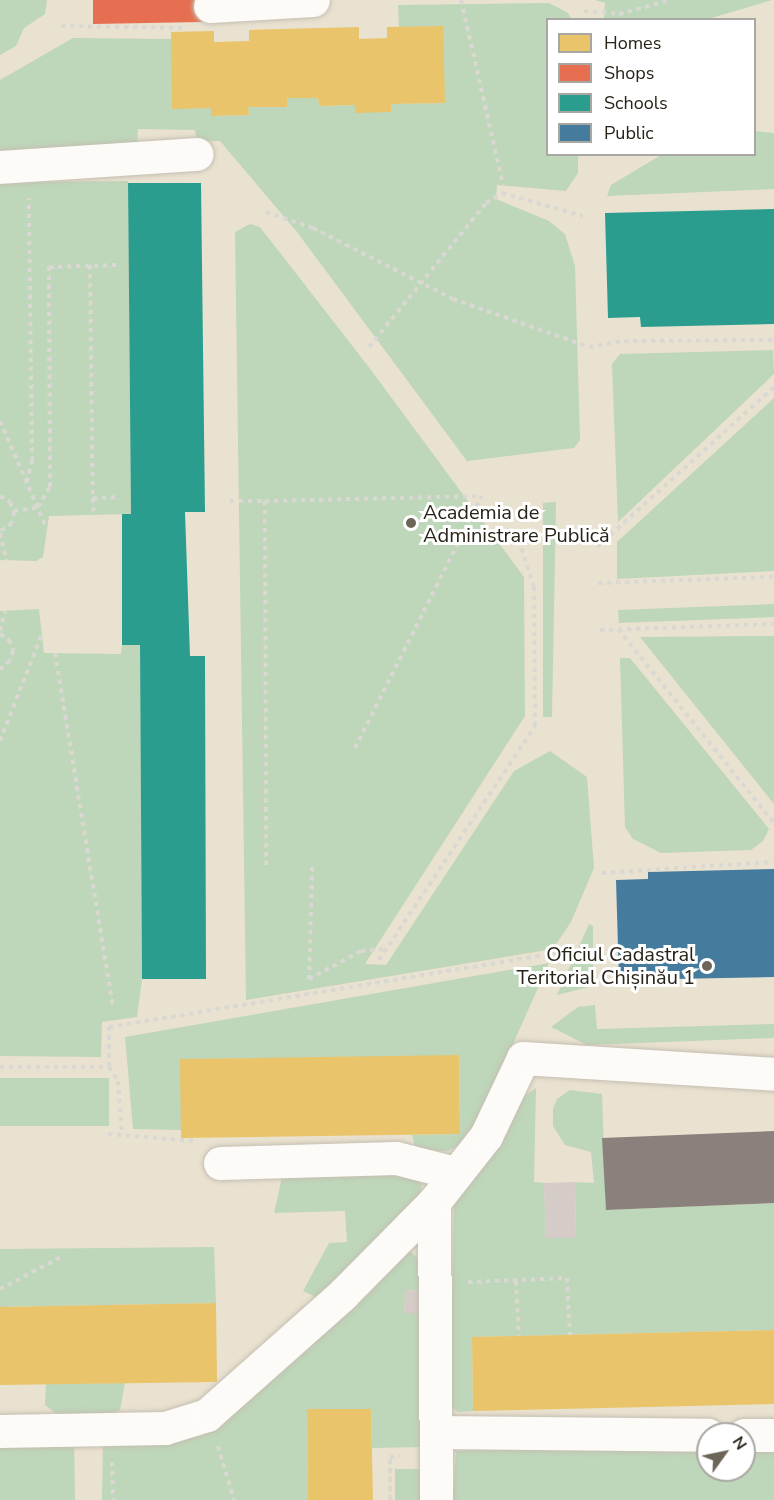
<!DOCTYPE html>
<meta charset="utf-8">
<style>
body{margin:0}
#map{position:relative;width:774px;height:1500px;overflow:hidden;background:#eae2d0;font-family:"Nunito Sans",sans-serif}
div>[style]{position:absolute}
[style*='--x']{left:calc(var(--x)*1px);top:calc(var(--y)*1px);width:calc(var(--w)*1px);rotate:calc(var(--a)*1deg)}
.green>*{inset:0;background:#bed6b9}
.homes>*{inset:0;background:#e9c46a}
.shops>*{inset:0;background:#e76f51}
.schools>*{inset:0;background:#2a9d8f}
.public>*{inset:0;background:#457b9d}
.industry>*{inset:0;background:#8a817c}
.building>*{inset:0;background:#d5cbc7}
.path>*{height:4px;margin-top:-2px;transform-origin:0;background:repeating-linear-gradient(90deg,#dad8d3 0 4.5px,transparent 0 9px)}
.roads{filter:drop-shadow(0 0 2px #c5beb2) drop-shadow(0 0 2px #c5beb2)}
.minor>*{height:33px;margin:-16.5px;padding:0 16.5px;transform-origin:16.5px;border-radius:16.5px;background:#fcfbf8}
.dots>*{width:16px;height:16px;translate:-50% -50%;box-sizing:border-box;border:3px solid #fff;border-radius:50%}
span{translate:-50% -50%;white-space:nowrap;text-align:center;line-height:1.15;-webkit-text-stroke:6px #fff;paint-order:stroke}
.poi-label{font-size:20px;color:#282217}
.left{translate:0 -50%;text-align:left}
.right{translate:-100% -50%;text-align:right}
.legend{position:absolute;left:546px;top:18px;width:210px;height:138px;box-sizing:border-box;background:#fff;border:2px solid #a9a7a2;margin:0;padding:8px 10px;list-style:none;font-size:18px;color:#282217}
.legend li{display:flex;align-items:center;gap:12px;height:30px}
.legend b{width:30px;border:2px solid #a9a7a2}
.north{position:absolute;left:696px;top:1422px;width:60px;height:60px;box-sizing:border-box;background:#fff;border:2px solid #a9a7a2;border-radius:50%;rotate:57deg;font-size:16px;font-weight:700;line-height:24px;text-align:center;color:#282217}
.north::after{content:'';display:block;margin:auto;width:21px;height:27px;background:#6c6558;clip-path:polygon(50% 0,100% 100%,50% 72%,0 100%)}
</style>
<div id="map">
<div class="green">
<i style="clip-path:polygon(0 0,47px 0,45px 14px,24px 28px,16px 46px,0 55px)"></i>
<i style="clip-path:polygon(595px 0,772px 0,705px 20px,604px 19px,605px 3px)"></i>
<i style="clip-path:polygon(549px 3px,568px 13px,571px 19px,548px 20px,548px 154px,578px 155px,578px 173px,566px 191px,497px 185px,496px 199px,549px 221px,565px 234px,575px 266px,580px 440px,574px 448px,467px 461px,297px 232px,220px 141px,197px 141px,195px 130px,138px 129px,137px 149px,0 154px,0 80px,73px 38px,171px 39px,211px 108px,212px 116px,248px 115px,248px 107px,286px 107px,287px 98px,318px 98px,319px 106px,355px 105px,391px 112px,391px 104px,445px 103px,399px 27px,398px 5px)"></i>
<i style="clip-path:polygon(755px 131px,774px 133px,774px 189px,607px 196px,611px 185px,661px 155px,754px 154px)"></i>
<i style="clip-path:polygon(128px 181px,131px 514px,49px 516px,43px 557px,36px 561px,0 560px,0 182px)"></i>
<i style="clip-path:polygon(250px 224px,260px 227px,368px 366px,524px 577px,525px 716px,365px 964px,386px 965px,514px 771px,550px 751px,587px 777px,594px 868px,571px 922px,553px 949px,246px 1000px,235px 232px)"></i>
<i style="clip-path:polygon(773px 350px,774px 374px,618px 522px,612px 364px,620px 354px)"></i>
<i style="clip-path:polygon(774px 398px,774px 571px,617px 579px,617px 542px)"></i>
<i style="clip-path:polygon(556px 502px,552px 717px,543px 717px,543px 503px)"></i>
<i style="clip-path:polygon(774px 604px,774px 617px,619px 623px,618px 610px)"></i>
<i style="clip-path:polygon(39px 609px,44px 653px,121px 654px,122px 645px,140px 645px,142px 979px,137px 1017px,102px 1022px,101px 1057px,0 1056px,0 611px)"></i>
<i style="clip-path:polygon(774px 636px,774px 804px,640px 637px)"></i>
<i style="clip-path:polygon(620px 658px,630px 658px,769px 829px,763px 841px,751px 850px,661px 853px,633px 839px,625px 827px)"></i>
<i style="clip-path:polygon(589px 924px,593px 926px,593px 986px,557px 995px)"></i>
<i style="clip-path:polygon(549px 963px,482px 1114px,461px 1144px,448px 1151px,416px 1150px,412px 1135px,460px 1134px,459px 1056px,181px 1059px,181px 1130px,133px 1129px,125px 1037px)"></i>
<i style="clip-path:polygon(595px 1005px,597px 1029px,774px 1024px,774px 1038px,587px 1045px,551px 1027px,578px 1007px)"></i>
<i style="clip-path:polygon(0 1078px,109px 1078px,109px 1126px,0 1126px)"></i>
<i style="clip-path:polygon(536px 1088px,534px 1182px,544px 1183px,546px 1238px,576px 1238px,575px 1182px,594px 1183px,591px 1152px,565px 1145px,553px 1126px,553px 1109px,557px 1099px,570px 1090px,602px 1094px,606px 1210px,774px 1203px,774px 1330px,472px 1337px,473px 1411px,458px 1412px,450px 1406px,454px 1201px,470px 1169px,490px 1159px,515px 1103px)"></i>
<i style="clip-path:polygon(408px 1172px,422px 1184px,419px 1198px,316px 1297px,303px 1291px,329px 1243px,347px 1242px,345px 1211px,274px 1213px,282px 1177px)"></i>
<i style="clip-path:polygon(214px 1247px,216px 1303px,0 1307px,0 1249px)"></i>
<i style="clip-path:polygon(411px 1252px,425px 1265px,423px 1291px,406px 1290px,404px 1312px,422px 1314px,423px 1447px,372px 1448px,371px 1409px,307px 1409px,308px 1500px,102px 1500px,103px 1440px,202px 1436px,273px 1376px,398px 1253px)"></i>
<i style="clip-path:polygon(125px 1383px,120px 1410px,111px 1415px,58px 1415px,45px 1405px,46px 1384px)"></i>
<i style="clip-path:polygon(74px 1437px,75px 1500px,0 1500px,0 1439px)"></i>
<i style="clip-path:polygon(499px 1447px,708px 1447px,708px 1470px,744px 1470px,744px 1447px,774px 1447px,774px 1500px,453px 1500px,456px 1451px)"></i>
<i style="clip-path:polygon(395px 1469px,424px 1469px,424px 1500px,395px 1500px)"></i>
</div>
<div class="homes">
<i style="clip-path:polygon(443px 26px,445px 103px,391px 104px,391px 112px,355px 113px,355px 105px,319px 106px,318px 98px,287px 98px,287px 107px,248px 107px,249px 115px,211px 116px,211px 108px,172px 109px,171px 32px,214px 31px,214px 42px,249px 41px,249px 30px,359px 27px,359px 39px,387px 38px,387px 27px)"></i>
<i style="clip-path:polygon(459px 1055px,460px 1134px,181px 1138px,180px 1059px)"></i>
<i style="clip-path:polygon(216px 1303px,217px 1382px,0 1385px,0 1307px)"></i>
<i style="clip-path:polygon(774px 1330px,774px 1404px,473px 1411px,472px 1337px)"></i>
<i style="clip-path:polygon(307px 1409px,371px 1409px,373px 1500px,308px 1500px)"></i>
</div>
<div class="shops">
<i style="clip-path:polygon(93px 0,201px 0,202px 22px,93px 24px)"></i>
</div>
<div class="schools">
<i style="clip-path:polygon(128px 183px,201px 183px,205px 512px,185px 512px,190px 656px,205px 656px,206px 979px,142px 979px,140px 645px,122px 645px,122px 514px,131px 514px)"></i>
<i style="clip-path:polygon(774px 209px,774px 324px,641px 327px,640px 317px,608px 318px,605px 213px)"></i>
</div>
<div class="public">
<i style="clip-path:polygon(774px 869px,774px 977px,619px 980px,616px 880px,648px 879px,648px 872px)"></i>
</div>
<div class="industry">
<i style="clip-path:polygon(774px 1131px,774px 1203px,606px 1210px,602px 1138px)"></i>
</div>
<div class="building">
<i style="clip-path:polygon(575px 1182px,576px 1238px,546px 1238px,544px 1183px)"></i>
<i style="clip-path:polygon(406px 1290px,423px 1291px,422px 1314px,404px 1313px)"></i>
</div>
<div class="path">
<i style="--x:461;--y:0;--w:190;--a:77.2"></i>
<i style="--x:584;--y:11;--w:35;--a:5"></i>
<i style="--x:619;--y:14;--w:54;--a:-15.1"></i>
<i style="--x:61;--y:26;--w:122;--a:0.9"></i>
<i style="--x:266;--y:212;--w:50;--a:18.8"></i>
<i style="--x:313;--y:228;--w:157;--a:26.9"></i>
<i style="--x:453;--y:299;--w:144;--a:19.4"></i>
<i style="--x:589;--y:347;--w:36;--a:-10"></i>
<i style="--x:624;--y:341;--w:150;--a:-0.4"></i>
<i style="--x:90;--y:265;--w:233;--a:89.3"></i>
<i style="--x:93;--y:498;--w:26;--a:-2"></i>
<i style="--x:369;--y:347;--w:186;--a:-50.9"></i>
<i style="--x:486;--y:203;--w:19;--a:-32"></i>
<i style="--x:502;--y:193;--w:84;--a:15.9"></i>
<i style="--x:0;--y:421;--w:118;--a:66.5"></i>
<i style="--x:27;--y:482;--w:22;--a:-77"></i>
<i style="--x:32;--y:461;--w:263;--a:-90.7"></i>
<i style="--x:0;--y:496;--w:12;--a:31"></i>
<i style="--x:10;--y:502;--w:11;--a:68"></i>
<i style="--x:14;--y:512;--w:11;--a:100"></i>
<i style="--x:12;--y:523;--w:14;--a:146"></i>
<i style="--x:93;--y:498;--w:17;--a:87"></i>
<i style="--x:230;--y:501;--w:35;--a:0"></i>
<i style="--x:265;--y:501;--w:364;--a:89.8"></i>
<i style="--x:265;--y:501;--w:216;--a:-1.3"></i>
<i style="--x:14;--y:511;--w:24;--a:-9"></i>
<i style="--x:38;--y:507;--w:23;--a:-59"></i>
<i style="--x:50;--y:487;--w:220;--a:-90.3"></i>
<i style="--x:49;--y:267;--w:67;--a:-1.7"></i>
<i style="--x:0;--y:533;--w:28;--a:77"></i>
<i style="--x:597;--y:547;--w:239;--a:-42.1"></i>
<i style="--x:598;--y:583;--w:176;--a:-2"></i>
<i style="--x:618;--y:629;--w:249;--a:51.2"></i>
<i style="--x:600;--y:630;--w:174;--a:-2"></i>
<i style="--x:0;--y:631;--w:21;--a:-76"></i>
<i style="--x:0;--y:634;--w:11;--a:34"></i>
<i style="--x:9;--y:640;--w:11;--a:68"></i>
<i style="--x:13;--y:650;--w:11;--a:105"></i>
<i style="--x:10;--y:661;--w:13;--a:141"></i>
<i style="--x:55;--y:653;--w:358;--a:80.7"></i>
<i style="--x:0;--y:741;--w:115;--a:-68.6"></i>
<i style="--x:355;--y:748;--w:282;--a:-63.3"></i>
<i style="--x:312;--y:867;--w:112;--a:91.5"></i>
<i style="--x:309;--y:979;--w:59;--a:-28.3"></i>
<i style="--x:361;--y:951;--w:25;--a:-5"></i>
<i style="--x:602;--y:873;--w:172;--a:-3.7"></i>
<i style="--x:379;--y:960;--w:281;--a:-56.3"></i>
<i style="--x:535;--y:726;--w:139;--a:-90.4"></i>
<i style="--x:534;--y:587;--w:42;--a:-108"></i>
<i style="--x:0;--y:1067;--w:109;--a:0"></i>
<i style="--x:109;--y:1067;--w:40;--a:-90"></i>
<i style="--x:109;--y:1027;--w:461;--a:-9.4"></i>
<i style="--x:109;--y:1067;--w:17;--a:57"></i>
<i style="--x:118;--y:1081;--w:53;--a:85.7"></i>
<i style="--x:108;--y:1134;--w:86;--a:4.7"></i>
<i style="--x:516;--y:1281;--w:55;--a:86.9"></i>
<i style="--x:468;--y:1282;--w:99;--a:-2.3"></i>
<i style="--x:567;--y:1278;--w:57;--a:87"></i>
<i style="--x:0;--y:1289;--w:71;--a:-27.6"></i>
<i style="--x:218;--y:1446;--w:56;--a:73.5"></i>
<i style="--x:112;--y:1462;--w:38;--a:88"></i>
<i style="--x:390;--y:1500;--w:43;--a:-90"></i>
<i style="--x:390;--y:1457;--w:10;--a:-6"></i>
</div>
<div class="roads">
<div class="minor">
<i style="--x:210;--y:6;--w:103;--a:-3.3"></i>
<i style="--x:0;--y:167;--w:197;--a:-3.8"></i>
<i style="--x:220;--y:1163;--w:176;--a:-1.6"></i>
<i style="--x:396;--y:1158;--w:61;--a:14.3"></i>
<i style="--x:434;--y:1202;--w:298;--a:89.6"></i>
<i style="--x:0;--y:1431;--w:165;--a:-1"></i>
<i style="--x:165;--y:1428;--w:44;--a:-17.2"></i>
<i style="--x:207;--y:1415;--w:181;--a:-41.6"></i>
<i style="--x:342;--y:1295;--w:131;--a:-45.3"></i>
<i style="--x:434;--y:1202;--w:84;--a:-51.8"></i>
<i style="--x:486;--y:1136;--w:86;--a:-64.6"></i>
<i style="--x:523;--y:1058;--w:252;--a:3.6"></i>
<i style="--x:436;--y:1432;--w:272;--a:0.6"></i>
<i style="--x:744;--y:1435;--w:30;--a:0"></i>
</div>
</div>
<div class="dots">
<i style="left:411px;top:523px;background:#6c6558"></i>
<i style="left:707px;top:966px;background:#6c6558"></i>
</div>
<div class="poi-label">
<span class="left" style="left:423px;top:524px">Academia de<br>Administrare Publică</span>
<span class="right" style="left:695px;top:966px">Oficiul Cadastral<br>Teritorial Chișinău 1</span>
</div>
<ul class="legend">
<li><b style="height:16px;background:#e9c46a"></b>Homes</li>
<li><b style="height:16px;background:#e76f51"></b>Shops</li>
<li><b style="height:16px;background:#2a9d8f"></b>Schools</li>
<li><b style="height:16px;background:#457b9d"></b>Public</li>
</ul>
<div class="north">N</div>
</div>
